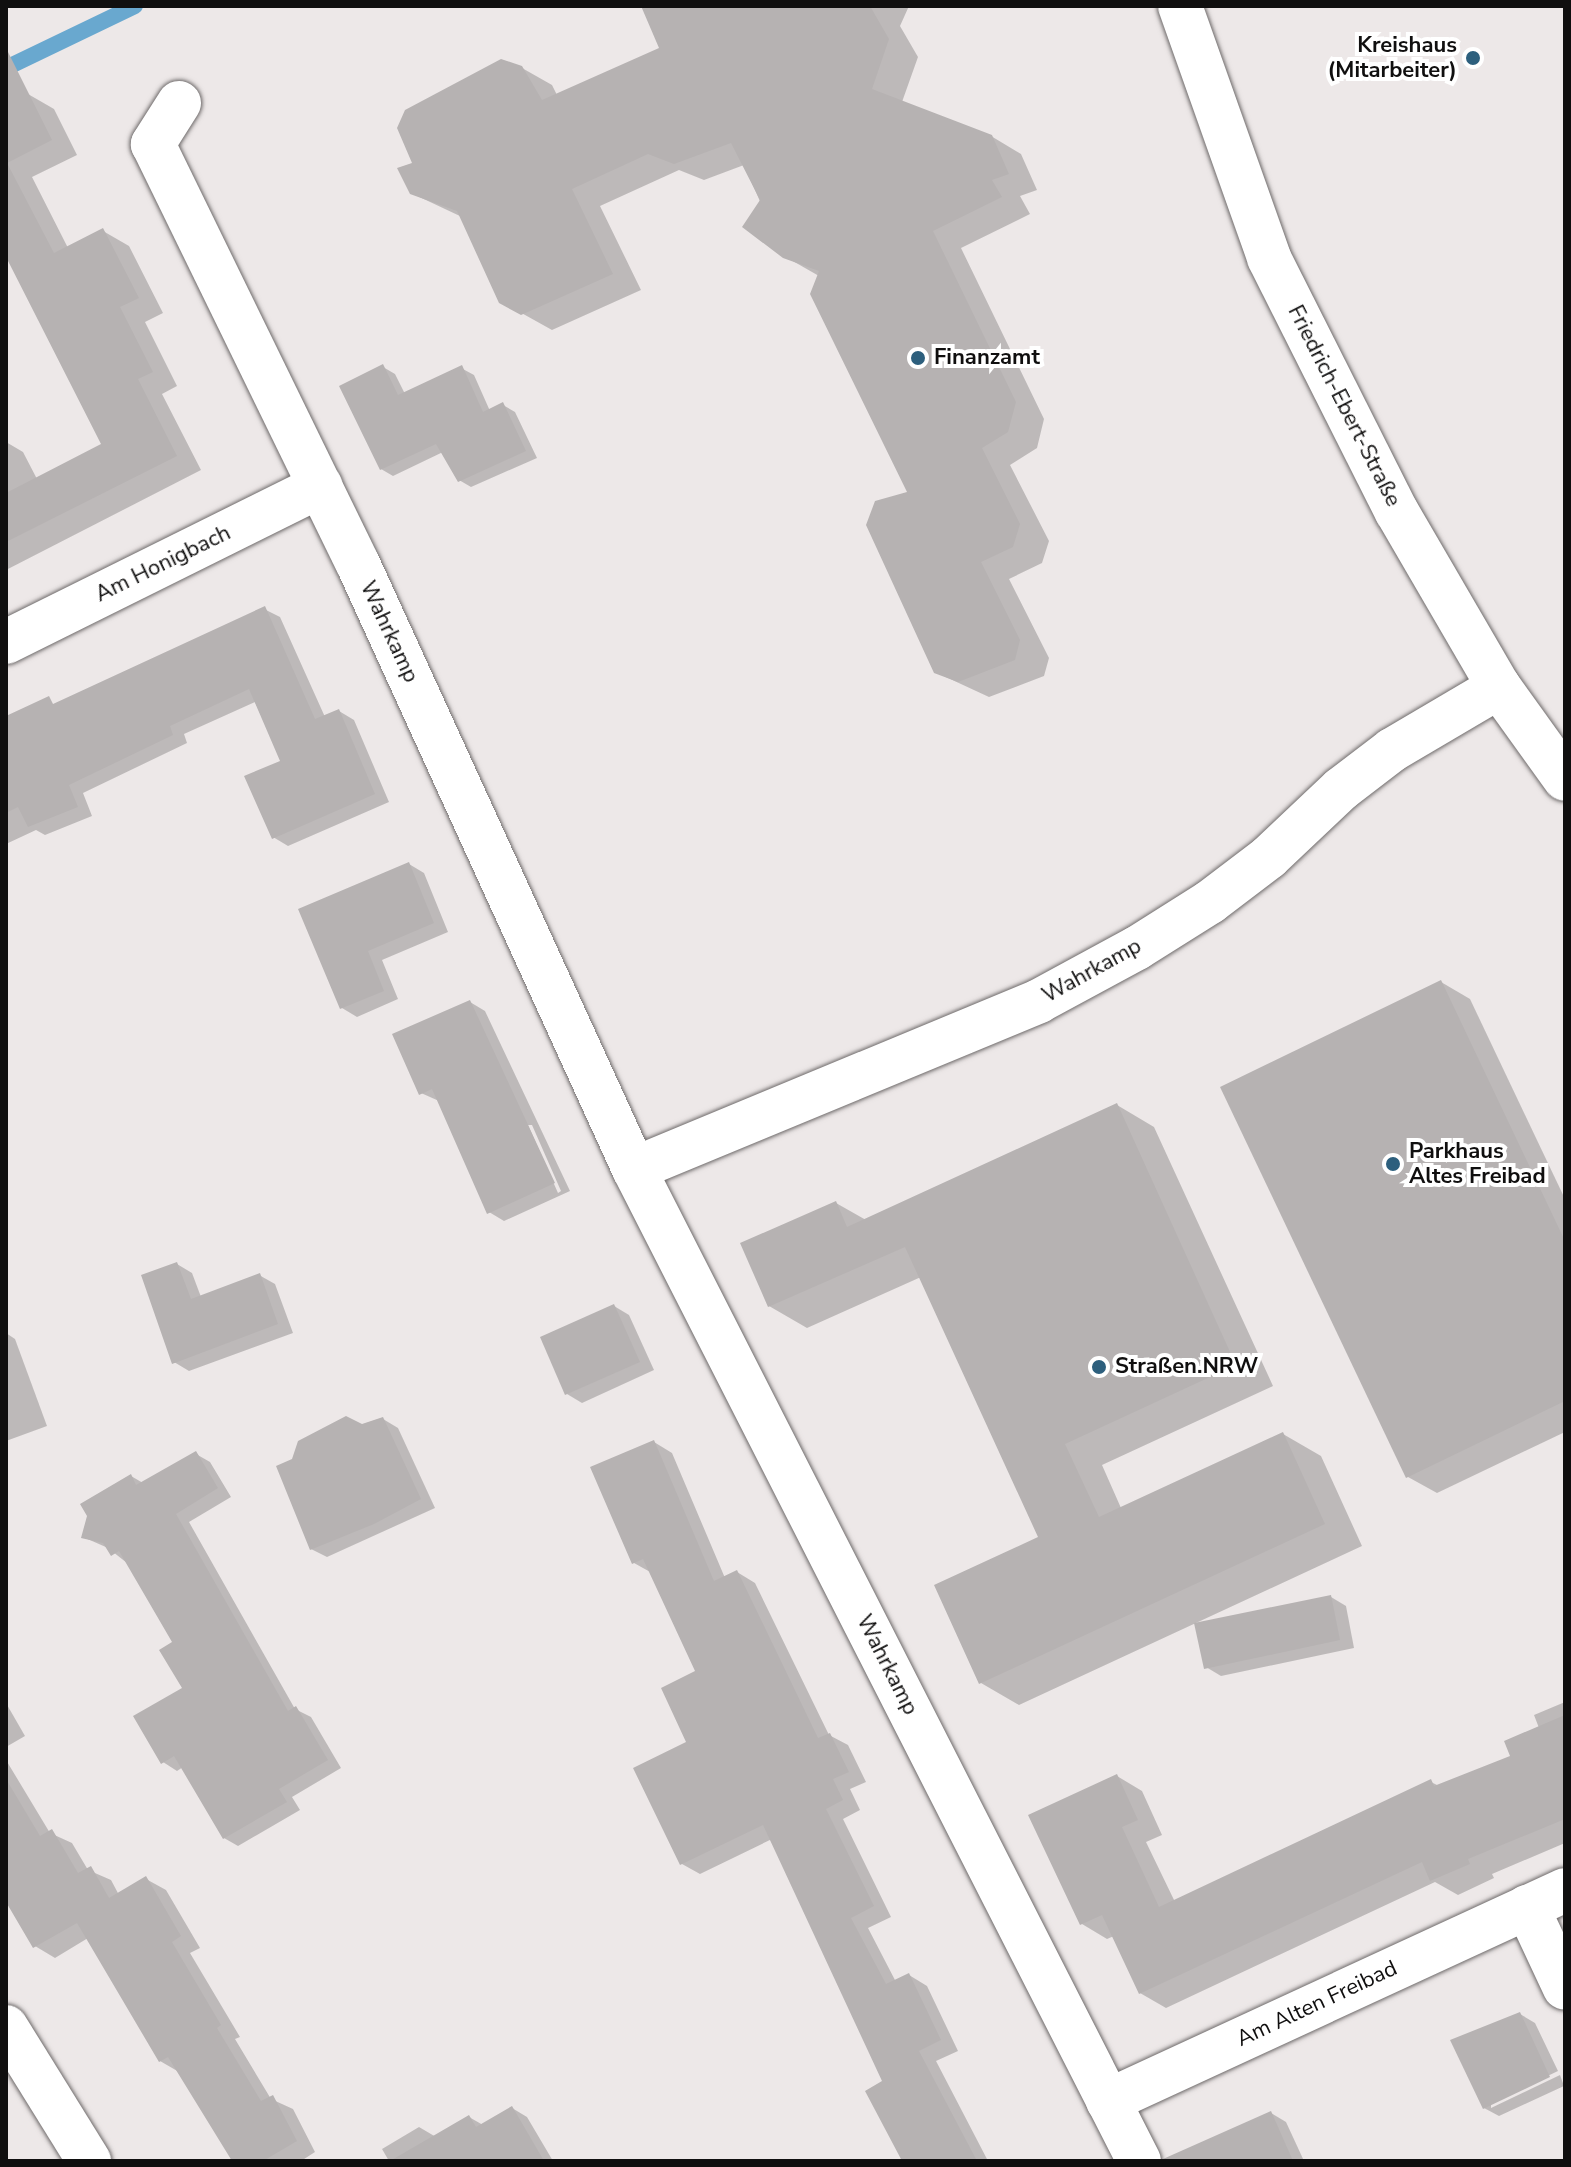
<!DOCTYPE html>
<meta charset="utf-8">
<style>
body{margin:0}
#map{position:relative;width:1571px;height:2167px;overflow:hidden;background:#ede8e8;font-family:"Nunito Sans",sans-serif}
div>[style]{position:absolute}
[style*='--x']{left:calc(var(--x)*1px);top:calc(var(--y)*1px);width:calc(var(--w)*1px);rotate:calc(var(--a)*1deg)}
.shadow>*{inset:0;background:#0003}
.stream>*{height:16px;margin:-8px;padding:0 8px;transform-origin:8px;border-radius:8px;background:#69a8cf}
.building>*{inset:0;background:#b6b2b2}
.roads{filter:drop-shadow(0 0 2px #6e6a6a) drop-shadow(0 0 2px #6e6a6a)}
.minor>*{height:44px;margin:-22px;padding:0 22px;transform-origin:22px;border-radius:22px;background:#fff}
.tertiary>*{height:44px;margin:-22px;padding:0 22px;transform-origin:22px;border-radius:22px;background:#fff}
.dots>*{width:22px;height:22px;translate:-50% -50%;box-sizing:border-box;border:4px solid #fff;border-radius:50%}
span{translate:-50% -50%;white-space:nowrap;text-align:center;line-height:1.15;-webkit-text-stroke:8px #fff;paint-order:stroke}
.poi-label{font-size:22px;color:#100f0f;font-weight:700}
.right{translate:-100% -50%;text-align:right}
.left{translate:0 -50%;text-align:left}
.street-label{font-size:22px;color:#100f0f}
.frame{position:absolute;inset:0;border:8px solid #100f0f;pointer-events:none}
</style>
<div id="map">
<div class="shadow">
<i style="clip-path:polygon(644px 6px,909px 6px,900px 26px,918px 57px,902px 102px,991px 136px,1021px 154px,1037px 190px,1020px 196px,1030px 214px,961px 248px,1044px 419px,1037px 448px,1010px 465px,1049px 541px,1042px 563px,1009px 579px,1049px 658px,1044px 676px,989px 697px,935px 672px,910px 494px,819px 276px,784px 256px,744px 165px,704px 180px,679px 170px,600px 206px,641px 290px,552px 330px,500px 301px,462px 217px,411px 193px,522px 68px,552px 85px,557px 95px,661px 49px)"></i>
<i style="clip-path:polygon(28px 94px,54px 109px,77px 155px,32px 177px,68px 248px,103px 231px,129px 246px,163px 313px,145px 322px,177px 386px,162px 394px,201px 470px,6px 570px,6px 442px,23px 452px,37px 479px,103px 445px,6px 252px,6px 105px)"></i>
<i style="clip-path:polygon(383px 367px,395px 374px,405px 394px,461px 368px,474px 375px,490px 411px,503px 405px,515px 412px,537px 458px,471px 487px,459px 480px,443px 452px,393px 476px,381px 469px)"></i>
<i style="clip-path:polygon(264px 609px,280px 617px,325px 717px,339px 711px,354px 720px,389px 802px,288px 846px,273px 837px,282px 762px,255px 702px,184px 734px,187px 743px,83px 793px,92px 816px,45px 835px,36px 830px,6px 844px,6px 742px)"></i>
<i style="clip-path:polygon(409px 864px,424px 873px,448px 932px,382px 960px,398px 999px,357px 1017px,342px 1008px,301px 910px)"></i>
<i style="clip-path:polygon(1441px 982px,1470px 999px,1565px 1199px,1565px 1432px,1437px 1493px,1408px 1477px)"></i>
<i style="clip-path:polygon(evenodd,470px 1002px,485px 1011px,570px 1191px,504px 1221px,489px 1212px,439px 1101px,421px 1093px,470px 1002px,528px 1125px,532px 1125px,561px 1191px,558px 1193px,528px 1125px)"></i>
<i style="clip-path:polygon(1117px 1105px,1154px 1127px,1273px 1386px,1102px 1465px,1121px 1508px,1283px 1434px,1321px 1456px,1362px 1546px,1019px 1705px,981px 1683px,1041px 1538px,921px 1277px,807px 1328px,769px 1306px,836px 1203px,866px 1220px)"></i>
<i style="clip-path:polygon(177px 1264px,192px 1273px,201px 1297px,259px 1275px,275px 1284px,293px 1333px,189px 1371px,174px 1362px)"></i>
<i style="clip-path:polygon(614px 1306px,629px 1315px,654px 1370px,582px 1403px,567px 1394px)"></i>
<i style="clip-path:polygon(6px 1333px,15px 1339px,47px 1426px,6px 1441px)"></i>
<i style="clip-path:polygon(383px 1419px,398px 1428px,435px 1508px,327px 1557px,311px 1549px,362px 1426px)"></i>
<i style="clip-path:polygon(654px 1442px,672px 1453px,725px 1578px,737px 1572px,755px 1583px,829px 1735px,848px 1745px,866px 1782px,850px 1789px,860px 1810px,843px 1819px,891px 1917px,868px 1928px,896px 1982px,909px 1975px,927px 1986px,958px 2051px,936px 2061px,988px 2161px,904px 2161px,885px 2082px,772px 1839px,700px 1874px,682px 1864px,697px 1672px,652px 1573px,634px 1563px)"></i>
<i style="clip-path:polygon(196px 1454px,210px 1462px,231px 1497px,189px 1522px,295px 1709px,311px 1717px,341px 1768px,292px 1797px,300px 1810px,238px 1846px,224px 1838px,183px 1767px,177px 1771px,163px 1762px,184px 1689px,175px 1643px,127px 1563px,108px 1548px,83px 1537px,131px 1476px,143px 1483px)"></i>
<i style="clip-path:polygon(1331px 1597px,1346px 1606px,1354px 1648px,1221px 1676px,1206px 1667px)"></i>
<i style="clip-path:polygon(1565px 1702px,1565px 1843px,1492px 1874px,1494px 1878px,1458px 1895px,1435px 1882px,1166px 2008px,1140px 1993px,1114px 1936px,1107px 1939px,1082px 1924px,1117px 1776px,1142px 1791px,1162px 1835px,1146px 1842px,1175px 1902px,1431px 1782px,1439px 1786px,1512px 1757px,1539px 1728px,1534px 1715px)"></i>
<i style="clip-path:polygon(6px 1703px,25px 1736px,6px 1747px)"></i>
<i style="clip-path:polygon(6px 1760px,50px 1833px,72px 1843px,88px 1870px,111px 1880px,119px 1895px,146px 1879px,166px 1890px,200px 1948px,190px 1953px,240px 2037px,235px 2039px,271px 2099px,293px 2109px,315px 2152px,301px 2161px,234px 2161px,179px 2072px,160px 2061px,88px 1938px,55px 1958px,35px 1946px,6px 1898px)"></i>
<i style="clip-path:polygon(1520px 2014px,1535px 2023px,1558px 2071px,1491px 2103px,1491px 2108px,1560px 2075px,1564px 2086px,1499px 2116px,1484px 2108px)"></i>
<i style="clip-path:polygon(512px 2108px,527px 2117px,553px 2161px,389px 2161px,382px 2149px,419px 2127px,436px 2137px,469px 2117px,483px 2125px)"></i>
<i style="clip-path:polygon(1271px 2113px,1286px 2122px,1304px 2161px,1216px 2161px)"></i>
</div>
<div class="stream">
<i style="--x:6;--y:68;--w:143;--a:-25.7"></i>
</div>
<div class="building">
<i style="clip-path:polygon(641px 6px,870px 6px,889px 39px,872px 89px,992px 135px,1009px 174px,992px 180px,1002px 197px,933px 231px,1016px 402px,1008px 432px,982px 448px,1020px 524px,1013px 547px,981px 562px,1020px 640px,1015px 660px,958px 682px,934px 673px,866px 525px,875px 501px,907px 492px,810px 294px,819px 271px,783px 258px,742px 227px,760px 200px,731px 143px,674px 164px,648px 154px,572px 189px,613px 274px,521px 315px,499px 303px,457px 211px,410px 194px,397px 168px,412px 163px,397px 128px,405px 110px,501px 59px,522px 66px,542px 100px,659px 48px)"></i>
<i style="clip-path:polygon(6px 48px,52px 140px,7px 163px,54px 253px,103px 228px,139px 298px,120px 307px,153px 372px,138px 379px,177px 456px,6px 542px,6px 493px,101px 444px,6px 257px)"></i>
<i style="clip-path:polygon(383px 364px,398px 395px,462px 365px,483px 412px,503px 402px,526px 451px,458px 482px,436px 444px,380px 470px,339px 386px)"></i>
<i style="clip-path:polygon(265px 606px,315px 719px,339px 709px,375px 794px,272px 839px,244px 776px,280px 761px,249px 689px,170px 726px,173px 735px,69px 785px,78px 807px,28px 827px,18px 807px,6px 813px,6px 716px,49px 696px,53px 704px)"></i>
<i style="clip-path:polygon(409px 862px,434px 923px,368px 951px,384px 991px,340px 1009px,298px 909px)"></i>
<i style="clip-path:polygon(1441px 980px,1565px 1241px,1565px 1401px,1406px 1478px,1220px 1087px)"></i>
<i style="clip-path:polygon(470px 1000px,555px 1183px,487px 1214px,432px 1089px,419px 1095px,392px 1034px)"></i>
<i style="clip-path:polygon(1117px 1103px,1236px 1365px,1065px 1444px,1099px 1517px,1283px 1432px,1325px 1524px,979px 1684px,934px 1585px,1038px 1537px,905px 1247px,768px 1307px,740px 1243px,836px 1201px,847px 1227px)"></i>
<i style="clip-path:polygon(177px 1262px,191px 1299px,260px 1273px,278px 1324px,172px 1364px,141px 1275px)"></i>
<i style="clip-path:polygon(614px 1304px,640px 1362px,565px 1395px,540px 1337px)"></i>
<i style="clip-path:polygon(346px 1416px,362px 1424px,383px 1417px,421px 1499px,374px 1524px,310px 1550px,276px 1466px,292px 1459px,298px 1441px)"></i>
<i style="clip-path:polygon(654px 1440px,714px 1581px,737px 1570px,818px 1738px,830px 1733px,849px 1772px,833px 1779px,843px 1800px,826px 1809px,874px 1906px,851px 1918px,886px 1984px,909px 1973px,941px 2040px,919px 2051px,977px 2161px,902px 2161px,865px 2091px,882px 2081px,763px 1825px,680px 1865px,633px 1768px,686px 1742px,661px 1688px,695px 1671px,643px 1559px,632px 1564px,590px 1467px)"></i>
<i style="clip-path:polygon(196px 1451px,218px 1488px,176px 1514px,288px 1711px,296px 1706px,328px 1760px,279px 1789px,287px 1802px,223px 1839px,174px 1756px,161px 1764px,133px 1716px,182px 1688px,159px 1650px,172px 1642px,119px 1551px,111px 1556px,103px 1543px,81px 1538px,87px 1516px,80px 1504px,131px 1474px,136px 1485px)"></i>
<i style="clip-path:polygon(1331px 1595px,1340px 1640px,1204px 1669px,1194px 1623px)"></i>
<i style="clip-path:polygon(1565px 1715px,1565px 1819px,1468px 1859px,1470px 1864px,1430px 1881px,1422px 1862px,1139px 1994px,1102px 1915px,1080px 1925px,1028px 1815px,1117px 1774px,1138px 1820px,1122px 1827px,1159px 1907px,1431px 1779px,1434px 1786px,1510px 1756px,1504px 1741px)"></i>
<i style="clip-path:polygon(6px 1779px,40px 1836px,52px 1829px,78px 1873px,91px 1866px,109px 1898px,146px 1876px,181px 1936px,172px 1942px,221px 2025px,217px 2028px,261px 2101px,273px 2095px,297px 2141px,263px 2161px,232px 2161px,168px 2057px,159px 2062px,77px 1923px,33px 1948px,6px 1902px)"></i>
<i style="clip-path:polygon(1520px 2012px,1550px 2077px,1483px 2109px,1450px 2040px)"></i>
<i style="clip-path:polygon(512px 2106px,544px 2161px,390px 2161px,469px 2115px,476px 2127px)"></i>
<i style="clip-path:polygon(1271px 2111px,1293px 2161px,1164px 2161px,1163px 2159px)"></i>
</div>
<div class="roads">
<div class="minor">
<i style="--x:179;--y:103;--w:49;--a:122.4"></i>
<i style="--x:153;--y:144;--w:467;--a:64"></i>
<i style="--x:358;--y:564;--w:665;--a:65.48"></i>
<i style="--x:634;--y:1169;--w:1113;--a:63.02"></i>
<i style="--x:6;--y:642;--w:351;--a:-26.4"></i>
<i style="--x:634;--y:1169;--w:438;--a:-22.5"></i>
<i style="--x:1039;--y:1001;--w:111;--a:-28.4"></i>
<i style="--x:1137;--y:948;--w:86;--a:-32.2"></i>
<i style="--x:1210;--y:902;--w:74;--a:-37.3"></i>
<i style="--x:1269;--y:857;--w:99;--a:-43.4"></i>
<i style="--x:1341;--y:789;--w:64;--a:-37.4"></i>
<i style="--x:1392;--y:750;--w:124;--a:-30.5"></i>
<i style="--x:1527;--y:1907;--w:89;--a:64.9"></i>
<i style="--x:6;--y:2027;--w:158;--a:58.2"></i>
<i style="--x:1108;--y:2101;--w:503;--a:-24.78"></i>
</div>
<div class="tertiary">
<i style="--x:1180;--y:6;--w:267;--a:70.5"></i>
<i style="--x:1269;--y:258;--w:284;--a:63.3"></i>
<i style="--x:1397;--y:512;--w:203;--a:59.8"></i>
<i style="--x:1499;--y:687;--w:113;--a:54.3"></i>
</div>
</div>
<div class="dots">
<i style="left:1473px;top:58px;background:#2d5f7d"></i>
<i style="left:918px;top:358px;background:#2d5f7d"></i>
<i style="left:1393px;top:1164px;background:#2d5f7d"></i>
<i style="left:1099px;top:1367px;background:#2d5f7d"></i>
</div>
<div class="poi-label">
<span class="right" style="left:1457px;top:58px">Kreishaus<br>(Mitarbeiter)</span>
<span class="left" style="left:934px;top:358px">Finanzamt</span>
<span class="left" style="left:1409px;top:1164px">Parkhaus<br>Altes Freibad</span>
<span class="left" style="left:1115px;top:1367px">Straßen.NRW</span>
</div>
<div class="street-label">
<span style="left:1344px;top:406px;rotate:63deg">Friedrich-Ebert-Straße</span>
<span style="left:163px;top:564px;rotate:-26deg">Am Honigbach</span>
<span style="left:389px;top:632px;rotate:65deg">Wahrkamp</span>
<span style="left:1092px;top:971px;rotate:-29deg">Wahrkamp</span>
<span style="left:887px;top:1665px;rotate:63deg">Wahrkamp</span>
<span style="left:1317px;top:2004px;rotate:-25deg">Am Alten Freibad</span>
</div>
<div class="frame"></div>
</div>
